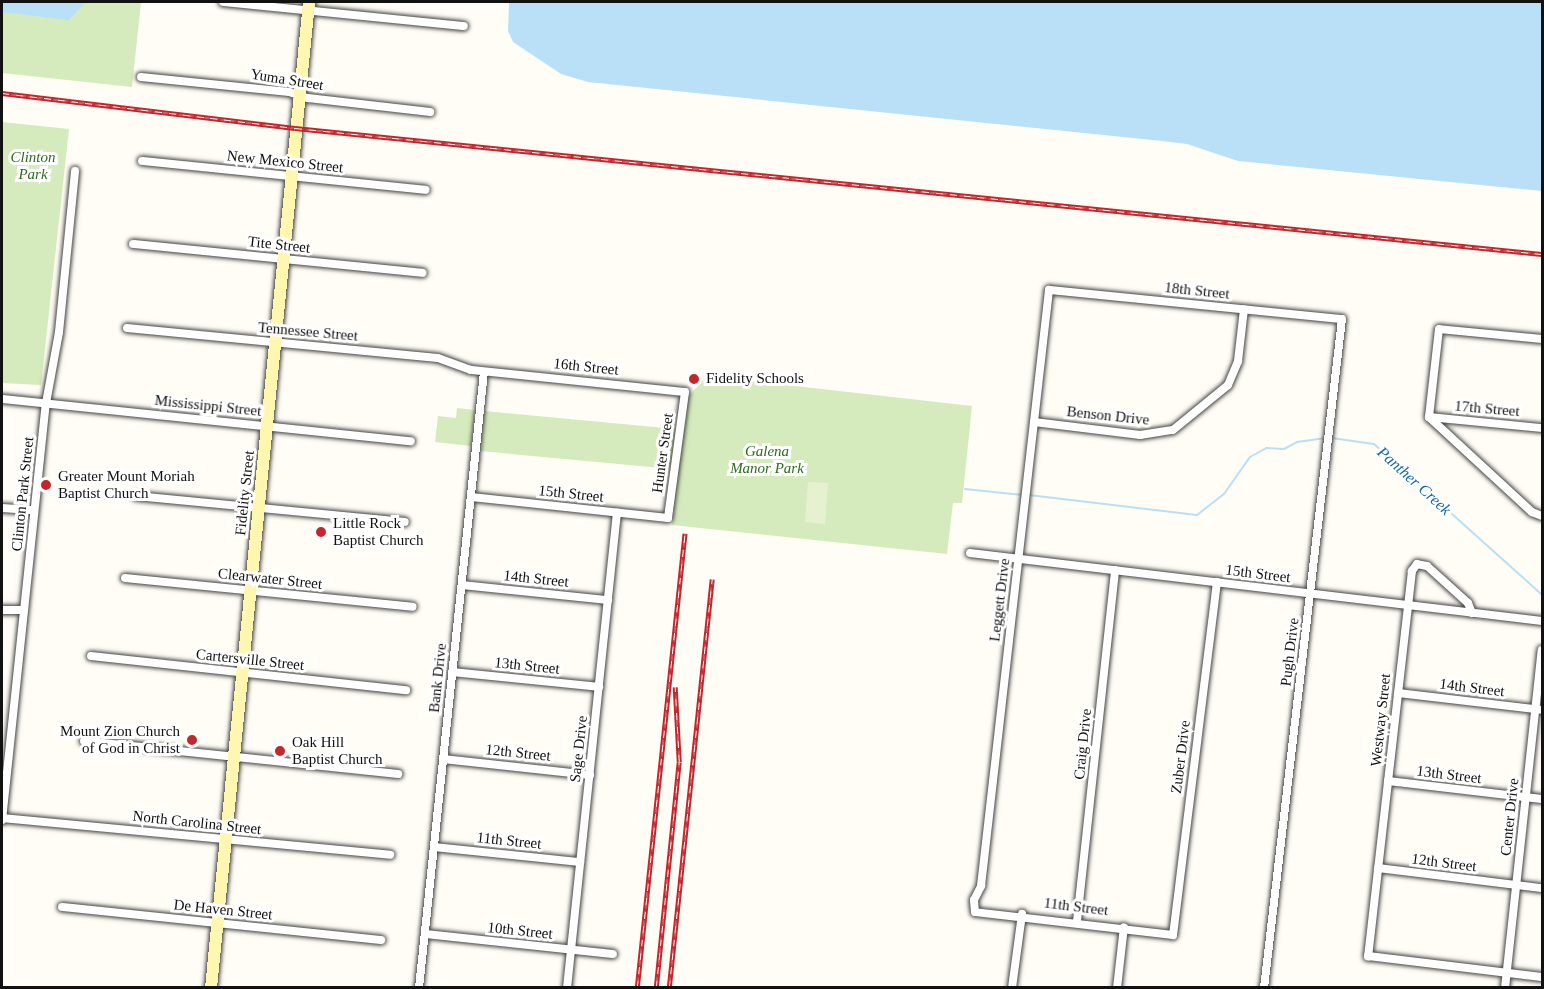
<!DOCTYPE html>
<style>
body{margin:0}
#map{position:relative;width:1544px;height:989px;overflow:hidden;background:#fffdf5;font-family:"Times New Roman",serif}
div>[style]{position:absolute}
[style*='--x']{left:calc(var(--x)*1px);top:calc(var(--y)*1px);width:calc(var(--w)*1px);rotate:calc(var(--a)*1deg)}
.green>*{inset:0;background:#d5ebbd}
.pitch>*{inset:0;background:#e6f2cf}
.water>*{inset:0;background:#b9e0f7}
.stream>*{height:2px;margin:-1px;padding:0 1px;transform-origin:1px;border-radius:1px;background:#b9e0f7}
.roads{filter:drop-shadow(0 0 2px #444) drop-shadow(0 0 2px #444)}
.minor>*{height:8px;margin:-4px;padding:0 4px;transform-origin:4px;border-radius:4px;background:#fff}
.secondary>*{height:12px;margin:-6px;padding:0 6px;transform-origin:6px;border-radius:6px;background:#fff6b0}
.rail>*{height:4.5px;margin-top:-2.25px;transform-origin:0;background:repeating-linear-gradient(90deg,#fff 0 7px,#c4262e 0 14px);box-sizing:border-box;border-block:2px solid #c4262e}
.dots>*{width:16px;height:16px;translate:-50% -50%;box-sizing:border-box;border:3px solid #fff;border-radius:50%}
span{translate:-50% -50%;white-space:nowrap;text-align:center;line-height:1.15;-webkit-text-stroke:6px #fff;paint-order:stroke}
.street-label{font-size:15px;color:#111}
.park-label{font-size:15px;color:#2f6b1f;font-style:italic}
.poi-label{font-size:15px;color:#111}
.left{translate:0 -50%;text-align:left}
.right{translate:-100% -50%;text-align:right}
.water-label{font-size:16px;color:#1768a6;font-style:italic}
.frame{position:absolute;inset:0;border:3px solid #111;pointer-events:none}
</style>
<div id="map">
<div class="green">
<i style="clip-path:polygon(2px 2px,141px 2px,132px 87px,2px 73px)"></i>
<i style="clip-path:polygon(2px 122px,69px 129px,41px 385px,2px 383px)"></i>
<i style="clip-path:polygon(707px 376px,972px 406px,962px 503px,953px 503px,947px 554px,672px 525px,686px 399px)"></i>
<i style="clip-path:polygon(457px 408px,475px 410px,471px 446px,435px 442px,438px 416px,456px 418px)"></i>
<i style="clip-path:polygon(484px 411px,676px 429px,672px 469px,480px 451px)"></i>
</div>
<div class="pitch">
<i style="clip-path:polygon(808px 482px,828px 483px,825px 524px,805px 522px)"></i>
</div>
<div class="water">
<i style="clip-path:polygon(2px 2px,86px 2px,69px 20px,2px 12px)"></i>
<i style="clip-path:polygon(509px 2px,1542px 2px,1542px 191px,1238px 161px,1187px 144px,1162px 141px,588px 82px,561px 74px,513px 42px,508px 31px)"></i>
</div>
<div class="stream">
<i style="--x:1332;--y:438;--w:42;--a:8.1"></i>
<i style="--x:1374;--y:444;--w:226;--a:41.9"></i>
<i style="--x:965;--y:489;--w:58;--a:5.9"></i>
<i style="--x:1029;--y:495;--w:169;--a:6.8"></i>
<i style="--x:1197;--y:515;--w:34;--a:-38"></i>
<i style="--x:1224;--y:494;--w:45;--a:-54.9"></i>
<i style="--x:1250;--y:457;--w:18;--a:-29"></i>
<i style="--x:1266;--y:448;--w:18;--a:3"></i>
<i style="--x:1284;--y:449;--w:15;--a:-28"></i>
<i style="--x:1297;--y:442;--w:29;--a:-8"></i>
</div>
<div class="roads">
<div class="minor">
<i style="--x:223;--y:2;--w:242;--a:5.7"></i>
<i style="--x:141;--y:77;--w:149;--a:5.8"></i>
<i style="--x:289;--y:92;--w:20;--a:18"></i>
<i style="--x:308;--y:98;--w:123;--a:6.5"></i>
<i style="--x:142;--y:161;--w:285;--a:5.8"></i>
<i style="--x:133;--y:244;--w:291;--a:5.7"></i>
<i style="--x:127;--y:328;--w:312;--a:5.5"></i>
<i style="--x:438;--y:358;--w:35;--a:20"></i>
<i style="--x:471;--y:370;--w:215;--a:5.9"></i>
<i style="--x:685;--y:392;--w:127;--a:97.7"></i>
<i style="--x:668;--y:518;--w:198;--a:-173.9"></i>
<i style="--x:1542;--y:339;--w:103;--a:-174.5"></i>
<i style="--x:1439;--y:329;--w:89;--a:96.5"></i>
<i style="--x:1429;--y:417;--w:140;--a:42.7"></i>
<i style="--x:1532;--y:512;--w:11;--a:22"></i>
<i style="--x:2;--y:399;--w:411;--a:5.9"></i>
<i style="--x:1429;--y:417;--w:114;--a:5.6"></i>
<i style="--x:1034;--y:422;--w:107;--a:7"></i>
<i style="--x:1140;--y:435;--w:33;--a:-9"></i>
<i style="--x:1173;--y:430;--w:71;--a:-39.3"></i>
<i style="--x:1228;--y:385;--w:26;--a:-67"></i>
<i style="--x:1238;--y:361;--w:52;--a:-83.4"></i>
<i style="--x:136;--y:496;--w:270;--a:5.5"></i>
<i style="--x:2;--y:508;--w:32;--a:4"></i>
<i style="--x:970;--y:553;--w:576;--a:6.78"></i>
<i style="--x:125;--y:578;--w:289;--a:5.7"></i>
<i style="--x:1217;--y:582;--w:356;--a:97.1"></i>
<i style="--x:1173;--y:935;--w:199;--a:-173.4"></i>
<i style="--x:975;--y:912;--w:12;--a:-95"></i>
<i style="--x:974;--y:900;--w:16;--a:-63"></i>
<i style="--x:981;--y:886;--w:600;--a:-83.49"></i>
<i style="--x:1049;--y:290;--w:294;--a:5.7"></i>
<i style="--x:1342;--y:319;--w:674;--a:96.65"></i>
<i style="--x:462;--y:585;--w:147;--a:5.9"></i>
<i style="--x:2;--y:610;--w:22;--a:0"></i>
<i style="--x:1472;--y:613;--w:11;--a:-112"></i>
<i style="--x:1468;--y:603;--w:55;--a:-137.9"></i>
<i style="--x:1427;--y:566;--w:10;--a:-169"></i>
<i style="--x:1417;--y:564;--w:9;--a:126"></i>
<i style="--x:1412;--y:571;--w:388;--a:96.5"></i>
<i style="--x:1368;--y:956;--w:175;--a:6.9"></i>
<i style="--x:91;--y:656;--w:317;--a:6.2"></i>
<i style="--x:452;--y:672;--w:148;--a:5.8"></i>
<i style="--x:1398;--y:693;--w:145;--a:6.7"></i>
<i style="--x:84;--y:741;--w:316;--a:6"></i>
<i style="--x:443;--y:759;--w:148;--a:6.2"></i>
<i style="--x:1388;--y:781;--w:155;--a:6.7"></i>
<i style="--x:2;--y:818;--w:390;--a:5.4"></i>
<i style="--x:2;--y:820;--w:419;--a:-84"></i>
<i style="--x:46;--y:403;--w:72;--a:-79.6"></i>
<i style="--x:59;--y:332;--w:162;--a:-84.3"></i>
<i style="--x:434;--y:847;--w:147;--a:5.9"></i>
<i style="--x:1378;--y:868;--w:165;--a:7"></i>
<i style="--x:62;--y:907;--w:321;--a:5.9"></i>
<i style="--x:1077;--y:921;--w:353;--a:-83.8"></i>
<i style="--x:425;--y:934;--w:189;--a:6.1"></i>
<i style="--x:419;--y:988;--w:619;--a:-83.98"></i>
<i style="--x:567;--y:988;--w:478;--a:-84"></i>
<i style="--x:1012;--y:988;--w:75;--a:-82.3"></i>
<i style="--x:1117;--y:988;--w:61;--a:-83.5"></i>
<i style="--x:1505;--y:988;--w:340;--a:-83.8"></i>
</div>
<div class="secondary">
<i style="--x:211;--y:988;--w:991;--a:-84.32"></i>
</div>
</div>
<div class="rail">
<i style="--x:2;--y:93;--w:295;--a:6.8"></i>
<i style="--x:295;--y:128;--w:1253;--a:5.77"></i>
<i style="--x:637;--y:988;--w:457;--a:-84"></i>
<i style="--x:656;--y:988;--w:227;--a:-84.2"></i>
<i style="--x:679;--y:762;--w:75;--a:-93.1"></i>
<i style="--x:669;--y:988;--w:411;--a:-84"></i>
</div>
<div class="dots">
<i style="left:694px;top:379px;background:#c4262e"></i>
<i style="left:46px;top:485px;background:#c4262e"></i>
<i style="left:321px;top:532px;background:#c4262e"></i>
<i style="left:192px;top:740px;background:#c4262e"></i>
<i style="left:280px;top:751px;background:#c4262e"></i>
</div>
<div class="street-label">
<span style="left:287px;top:80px;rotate:9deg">Yuma Street</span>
<span style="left:285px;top:162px;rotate:6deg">New Mexico Street</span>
<span style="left:279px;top:245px;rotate:6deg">Tite Street</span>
<span style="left:1197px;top:291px;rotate:6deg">18th Street</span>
<span style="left:308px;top:332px;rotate:5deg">Tennessee Street</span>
<span style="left:586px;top:367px;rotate:6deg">16th Street</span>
<span style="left:208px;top:406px;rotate:6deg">Mississippi Street</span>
<span style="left:1487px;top:409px;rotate:5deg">17th Street</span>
<span style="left:1108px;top:416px;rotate:6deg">Benson Drive</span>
<span style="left:663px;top:453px;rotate:-82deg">Hunter Street</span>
<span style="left:245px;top:493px;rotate:-84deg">Fidelity Street</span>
<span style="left:23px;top:494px;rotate:-84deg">Clinton Park Street</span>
<span style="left:571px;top:494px;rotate:6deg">15th Street</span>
<span style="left:1258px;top:574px;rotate:7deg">15th Street</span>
<span style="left:270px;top:579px;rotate:6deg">Clearwater Street</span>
<span style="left:536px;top:579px;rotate:6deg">14th Street</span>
<span style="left:1000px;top:600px;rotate:-83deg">Leggett Drive</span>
<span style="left:1290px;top:652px;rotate:-83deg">Pugh Drive</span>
<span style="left:250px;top:660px;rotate:6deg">Cartersville Street</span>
<span style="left:527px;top:666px;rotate:6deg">13th Street</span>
<span style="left:438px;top:678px;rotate:-84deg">Bank Drive</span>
<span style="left:1472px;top:688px;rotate:7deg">14th Street</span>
<span style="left:1381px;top:720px;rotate:-84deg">Westway Street</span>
<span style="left:1083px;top:744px;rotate:-84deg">Craig Drive</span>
<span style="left:579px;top:749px;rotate:-84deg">Sage Drive</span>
<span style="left:518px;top:753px;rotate:6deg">12th Street</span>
<span style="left:1181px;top:757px;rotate:-83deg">Zuber Drive</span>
<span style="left:1449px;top:775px;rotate:7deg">13th Street</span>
<span style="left:1510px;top:817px;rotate:-84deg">Center Drive</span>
<span style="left:197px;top:823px;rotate:6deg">North Carolina Street</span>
<span style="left:509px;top:841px;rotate:6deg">11th Street</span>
<span style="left:1444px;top:863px;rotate:7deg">12th Street</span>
<span style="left:1076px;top:907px;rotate:7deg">11th Street</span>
<span style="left:223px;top:910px;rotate:6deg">De Haven Street</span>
<span style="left:520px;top:931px;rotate:6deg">10th Street</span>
</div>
<div class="park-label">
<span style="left:33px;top:166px">Clinton<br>Park</span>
<span style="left:767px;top:460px">Galena<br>Manor Park</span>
</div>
<div class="poi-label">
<span class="left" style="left:706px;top:379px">Fidelity Schools</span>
<span class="left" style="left:58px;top:485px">Greater Mount Moriah<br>Baptist Church</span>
<span class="left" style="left:333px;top:532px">Little Rock<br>Baptist Church</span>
<span class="right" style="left:180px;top:740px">Mount Zion Church<br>of God in Christ</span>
<span class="left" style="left:292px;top:751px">Oak Hill<br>Baptist Church</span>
</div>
<div class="water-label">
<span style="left:1414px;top:481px;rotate:42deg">Panther Creek</span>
</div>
<div class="frame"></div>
</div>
